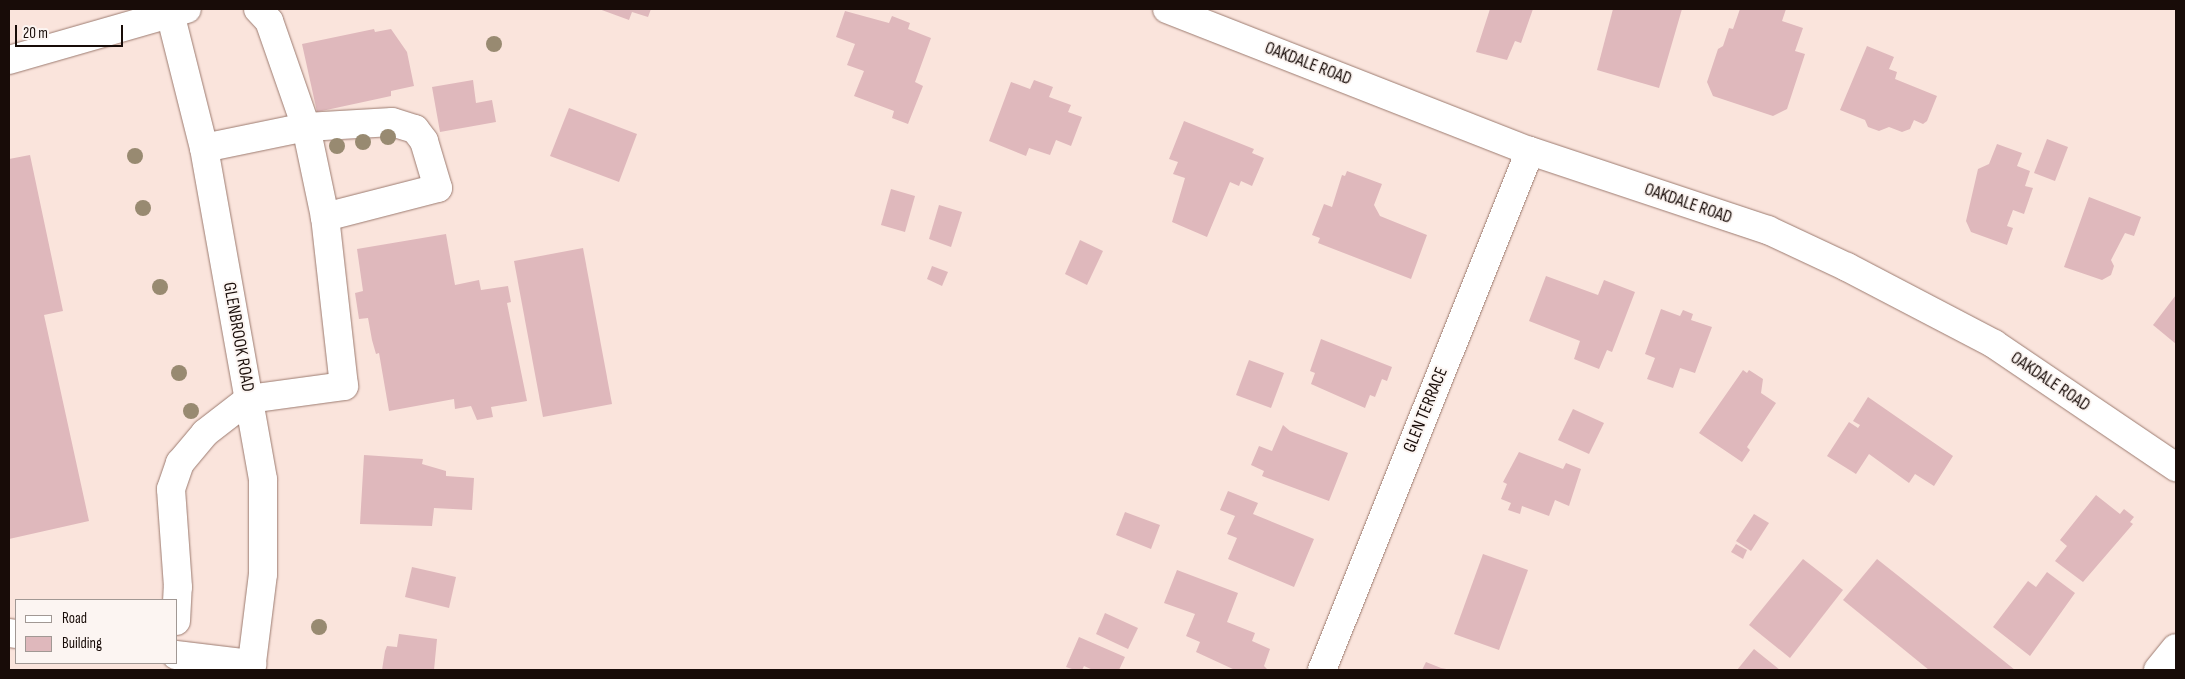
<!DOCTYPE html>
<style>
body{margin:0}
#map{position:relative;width:2185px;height:679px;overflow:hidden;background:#fae4dc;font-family:"Sofia Sans Condensed",sans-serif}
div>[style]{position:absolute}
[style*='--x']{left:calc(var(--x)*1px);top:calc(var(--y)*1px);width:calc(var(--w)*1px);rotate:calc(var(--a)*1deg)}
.building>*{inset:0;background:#dfb8bc}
.roads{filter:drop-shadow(0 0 1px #9c7b70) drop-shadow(0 0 1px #9c7b70)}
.minor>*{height:28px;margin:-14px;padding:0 14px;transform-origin:14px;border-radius:14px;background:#fff}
.major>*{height:28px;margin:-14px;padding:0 14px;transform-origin:14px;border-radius:14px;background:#fff}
.trees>*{width:16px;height:16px;margin:-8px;border-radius:50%;background:#988a71}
span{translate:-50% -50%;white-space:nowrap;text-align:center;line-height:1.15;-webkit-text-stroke:4px #fcf5f2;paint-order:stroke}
.street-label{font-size:18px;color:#180c08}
.frame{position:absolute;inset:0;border:10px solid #180c08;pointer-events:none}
.legend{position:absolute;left:15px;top:599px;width:162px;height:65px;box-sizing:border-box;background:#fcf5f2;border:1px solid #a19894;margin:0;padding:6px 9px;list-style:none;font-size:15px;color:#180c08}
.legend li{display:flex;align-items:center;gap:10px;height:25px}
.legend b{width:25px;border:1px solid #a19894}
.scale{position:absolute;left:15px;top:25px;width:108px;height:22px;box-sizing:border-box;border:2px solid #180c08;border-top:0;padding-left:6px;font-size:15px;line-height:18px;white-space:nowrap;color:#180c08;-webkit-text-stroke:4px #fcf5f2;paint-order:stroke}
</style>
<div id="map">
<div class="building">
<i style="clip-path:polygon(599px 9px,651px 9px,648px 17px,632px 12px,629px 20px)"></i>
<i style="clip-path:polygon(1490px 9px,1533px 9px,1521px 43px,1515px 41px,1507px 60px,1476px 52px)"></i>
<i style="clip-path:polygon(1613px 9px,1682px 9px,1659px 88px,1597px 70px)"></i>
<i style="clip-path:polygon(1740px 9px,1786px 9px,1782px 21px,1803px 28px,1795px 51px,1805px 54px,1787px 109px,1773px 116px,1713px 96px,1707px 82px,1718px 49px,1723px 46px,1729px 28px,1733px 29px)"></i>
<i style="clip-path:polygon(845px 11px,889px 23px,892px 16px,910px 23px,908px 29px,931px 38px,915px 82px,923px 86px,908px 124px,892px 118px,894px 111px,854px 96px,864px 71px,847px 65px,855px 44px,836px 37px)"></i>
<i style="clip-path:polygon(374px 29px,375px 32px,391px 29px,407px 52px,414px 86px,391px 91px,391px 96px,317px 112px,302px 44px)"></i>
<i style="clip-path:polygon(1867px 46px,1894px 57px,1889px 69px,1897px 72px,1895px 79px,1937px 96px,1927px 121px,1923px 124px,1914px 120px,1910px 129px,1902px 132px,1889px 127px,1879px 131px,1868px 127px,1865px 120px,1840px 110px)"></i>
<i style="clip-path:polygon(473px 80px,476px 103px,492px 100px,496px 122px,440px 132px,432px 87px)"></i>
<i style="clip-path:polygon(1034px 80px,1053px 87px,1049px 97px,1071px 105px,1068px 112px,1082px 117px,1071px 146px,1056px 140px,1050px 155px,1029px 148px,1026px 156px,989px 141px,1011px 82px,1030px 89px)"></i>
<i style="clip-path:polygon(569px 108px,637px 134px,619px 182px,550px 156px)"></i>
<i style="clip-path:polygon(1184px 121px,1254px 149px,1252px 153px,1264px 158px,1252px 186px,1241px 181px,1239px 186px,1230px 182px,1207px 237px,1172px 222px,1185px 178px,1173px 174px,1178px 162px,1169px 159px)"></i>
<i style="clip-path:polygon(2047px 139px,2068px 147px,2055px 181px,2034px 173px)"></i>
<i style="clip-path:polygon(1997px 144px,2022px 153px,2017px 166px,2030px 171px,2025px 186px,2033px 188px,2024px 214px,2013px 210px,2007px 226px,2013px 228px,2007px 245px,1971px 232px,1966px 221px,1978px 169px,1989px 164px)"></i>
<i style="clip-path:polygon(30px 155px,63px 311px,44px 315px,89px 521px,9px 539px,9px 159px)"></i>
<i style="clip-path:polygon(1347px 171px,1382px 184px,1374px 205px,1380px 216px,1427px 235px,1411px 279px,1318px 243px,1320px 238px,1312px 235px,1324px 204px,1332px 207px,1342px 175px,1345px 176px)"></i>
<i style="clip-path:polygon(891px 189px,915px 196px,905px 232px,881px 225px)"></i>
<i style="clip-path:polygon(2089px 197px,2141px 217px,2134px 236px,2125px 233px,2111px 260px,2114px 266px,2111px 275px,2102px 280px,2064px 267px)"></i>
<i style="clip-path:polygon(939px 205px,962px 212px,951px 247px,929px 239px)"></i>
<i style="clip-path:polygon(446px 234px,455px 285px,479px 280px,481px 290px,508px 286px,511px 302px,507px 303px,527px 401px,491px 407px,493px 417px,477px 420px,471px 406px,455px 409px,454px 399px,389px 411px,379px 353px,376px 354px,372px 340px,368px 318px,359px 319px,355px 293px,363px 291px,357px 249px)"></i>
<i style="clip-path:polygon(1080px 240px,1103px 251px,1087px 285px,1065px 274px)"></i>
<i style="clip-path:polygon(583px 248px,612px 404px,543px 417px,514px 261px)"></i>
<i style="clip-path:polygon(932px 266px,948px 272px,942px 286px,927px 279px)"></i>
<i style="clip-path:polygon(1546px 276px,1598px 295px,1604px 280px,1635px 292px,1612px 352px,1607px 350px,1599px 369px,1574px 359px,1580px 341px,1529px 321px)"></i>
<i style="clip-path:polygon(2176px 295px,2176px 344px,2153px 325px)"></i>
<i style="clip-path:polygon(1661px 309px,1680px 316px,1683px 310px,1693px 314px,1691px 320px,1712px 327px,1695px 373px,1680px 368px,1673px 388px,1647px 379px,1655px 358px,1645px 354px)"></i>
<i style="clip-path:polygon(1321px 339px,1392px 367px,1387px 381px,1382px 379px,1375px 397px,1370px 395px,1365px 408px,1311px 384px,1315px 373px,1310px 371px)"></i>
<i style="clip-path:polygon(1249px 360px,1284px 373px,1271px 408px,1236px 395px)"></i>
<i style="clip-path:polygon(1743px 370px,1747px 373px,1749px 370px,1763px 379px,1761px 393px,1776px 403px,1747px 447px,1750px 450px,1742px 462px,1699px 433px)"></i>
<i style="clip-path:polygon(1868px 397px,1953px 456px,1934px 486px,1915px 474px,1909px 483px,1869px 454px,1856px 474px,1827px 456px,1849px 422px,1858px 428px,1860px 425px,1853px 421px)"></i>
<i style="clip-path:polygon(1573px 409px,1604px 423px,1589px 454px,1558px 440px)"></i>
<i style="clip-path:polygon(1283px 425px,1290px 431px,1348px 453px,1329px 501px,1262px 476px,1264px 471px,1251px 465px,1259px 446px,1272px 451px)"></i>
<i style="clip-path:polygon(1519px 452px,1563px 469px,1566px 463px,1581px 469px,1569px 506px,1555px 500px,1549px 516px,1522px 506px,1520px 514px,1508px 510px,1511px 503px,1501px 499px,1507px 484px,1503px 482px)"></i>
<i style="clip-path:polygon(364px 455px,423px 459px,422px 464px,446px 471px,446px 476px,474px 478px,472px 510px,434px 508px,432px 526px,360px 524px)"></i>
<i style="clip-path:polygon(1228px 491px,1258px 503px,1253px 514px,1314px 539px,1294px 587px,1228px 559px,1237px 538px,1227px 534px,1235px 516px,1220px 510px)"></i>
<i style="clip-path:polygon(2096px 495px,2120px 514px,2124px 509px,2134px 517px,2130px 522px,2133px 524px,2083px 582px,2055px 561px,2067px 546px,2060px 540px)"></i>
<i style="clip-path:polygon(1125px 512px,1160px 525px,1151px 549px,1116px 535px)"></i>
<i style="clip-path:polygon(1754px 514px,1769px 523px,1751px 551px,1736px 541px)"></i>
<i style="clip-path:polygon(1736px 544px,1747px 550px,1743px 559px,1731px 552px)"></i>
<i style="clip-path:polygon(1483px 554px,1528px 570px,1499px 650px,1454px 634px)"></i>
<i style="clip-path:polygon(1803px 559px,1843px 590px,1790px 658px,1749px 625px)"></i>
<i style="clip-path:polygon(1877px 559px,1901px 578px,2015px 670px,1929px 670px,1843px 600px)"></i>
<i style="clip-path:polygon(412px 567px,456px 577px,449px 608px,405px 597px)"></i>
<i style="clip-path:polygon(1177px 570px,1238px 593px,1227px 622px,1255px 633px,1252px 641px,1270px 649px,1264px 666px,1268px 670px,1235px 670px,1196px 652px,1200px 642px,1186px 636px,1195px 614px,1164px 603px)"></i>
<i style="clip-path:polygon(2047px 572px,2075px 593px,2030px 656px,1993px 627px,2028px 581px,2036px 587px)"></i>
<i style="clip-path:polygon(1105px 613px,1138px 628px,1128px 649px,1096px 634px)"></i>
<i style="clip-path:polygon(399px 634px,437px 639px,434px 670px,382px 670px,385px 651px,387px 646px,397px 647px)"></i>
<i style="clip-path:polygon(1079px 637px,1125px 657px,1119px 670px,1093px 670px,1084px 666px,1082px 670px,1075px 670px,1066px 667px)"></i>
<i style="clip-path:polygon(1754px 649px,1780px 670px,1737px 670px)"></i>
<i style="clip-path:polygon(1426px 662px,1441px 668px,1452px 670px,1422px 670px)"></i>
</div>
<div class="roads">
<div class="minor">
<i style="--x:1167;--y:9;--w:390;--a:21.4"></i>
<i style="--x:1530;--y:151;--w:251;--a:18.4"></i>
<i style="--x:1768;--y:230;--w:87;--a:25.1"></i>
<i style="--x:1847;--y:267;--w:166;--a:27.6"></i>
<i style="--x:1994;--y:344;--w:220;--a:34.1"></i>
<i style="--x:9;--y:60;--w:185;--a:-16"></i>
<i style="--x:204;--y:148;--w:104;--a:-11.6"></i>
<i style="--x:306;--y:127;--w:86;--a:-3.3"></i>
<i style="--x:392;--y:122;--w:24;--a:17"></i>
<i style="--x:415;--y:129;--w:15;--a:53"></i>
<i style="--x:424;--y:141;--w:49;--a:73.4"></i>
<i style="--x:438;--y:188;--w:117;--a:165.6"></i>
<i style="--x:176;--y:621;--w:34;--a:-87"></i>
<i style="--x:178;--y:587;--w:98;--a:-94.1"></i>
<i style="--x:171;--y:489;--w:28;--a:-71"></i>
<i style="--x:180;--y:463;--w:39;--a:-50"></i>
<i style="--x:205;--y:433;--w:56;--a:-37.7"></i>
<i style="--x:249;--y:399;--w:96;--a:-7.8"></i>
<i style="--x:344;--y:386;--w:170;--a:-96.4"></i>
<i style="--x:325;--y:217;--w:92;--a:-101.9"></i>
<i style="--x:306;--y:127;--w:112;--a:-109.2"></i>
<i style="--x:269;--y:21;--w:16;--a:-133"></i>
<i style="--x:9;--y:633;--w:7;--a:8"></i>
<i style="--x:176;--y:655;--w:77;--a:6.8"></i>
<i style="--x:1322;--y:670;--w:559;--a:-68.16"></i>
</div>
<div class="major">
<i style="--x:169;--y:9;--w:143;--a:75.9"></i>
<i style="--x:204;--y:148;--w:337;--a:79.9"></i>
<i style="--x:263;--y:480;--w:94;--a:90"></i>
<i style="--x:263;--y:574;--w:97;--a:97.1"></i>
<i style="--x:2158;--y:670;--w:28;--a:-51"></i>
</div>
</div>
<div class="trees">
<i style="left:494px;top:44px"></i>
<i style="left:388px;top:137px"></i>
<i style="left:363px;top:142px"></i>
<i style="left:337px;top:146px"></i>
<i style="left:135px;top:156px"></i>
<i style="left:143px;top:208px"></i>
<i style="left:160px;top:287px"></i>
<i style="left:179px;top:373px"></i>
<i style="left:191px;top:411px"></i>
<i style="left:319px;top:627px"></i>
</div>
<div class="street-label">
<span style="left:1308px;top:64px;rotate:21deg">OAKDALE ROAD</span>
<span style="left:1688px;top:204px;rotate:19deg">OAKDALE ROAD</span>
<span style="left:238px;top:337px;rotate:80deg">GLENBROOK ROAD</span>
<span style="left:2050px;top:382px;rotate:34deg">OAKDALE ROAD</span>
<span style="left:1426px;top:410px;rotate:-68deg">GLEN TERRACE</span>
</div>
<div class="frame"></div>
<ul class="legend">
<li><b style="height:6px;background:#fff"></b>Road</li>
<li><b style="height:14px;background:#dfb8bc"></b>Building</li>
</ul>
<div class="scale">20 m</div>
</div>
